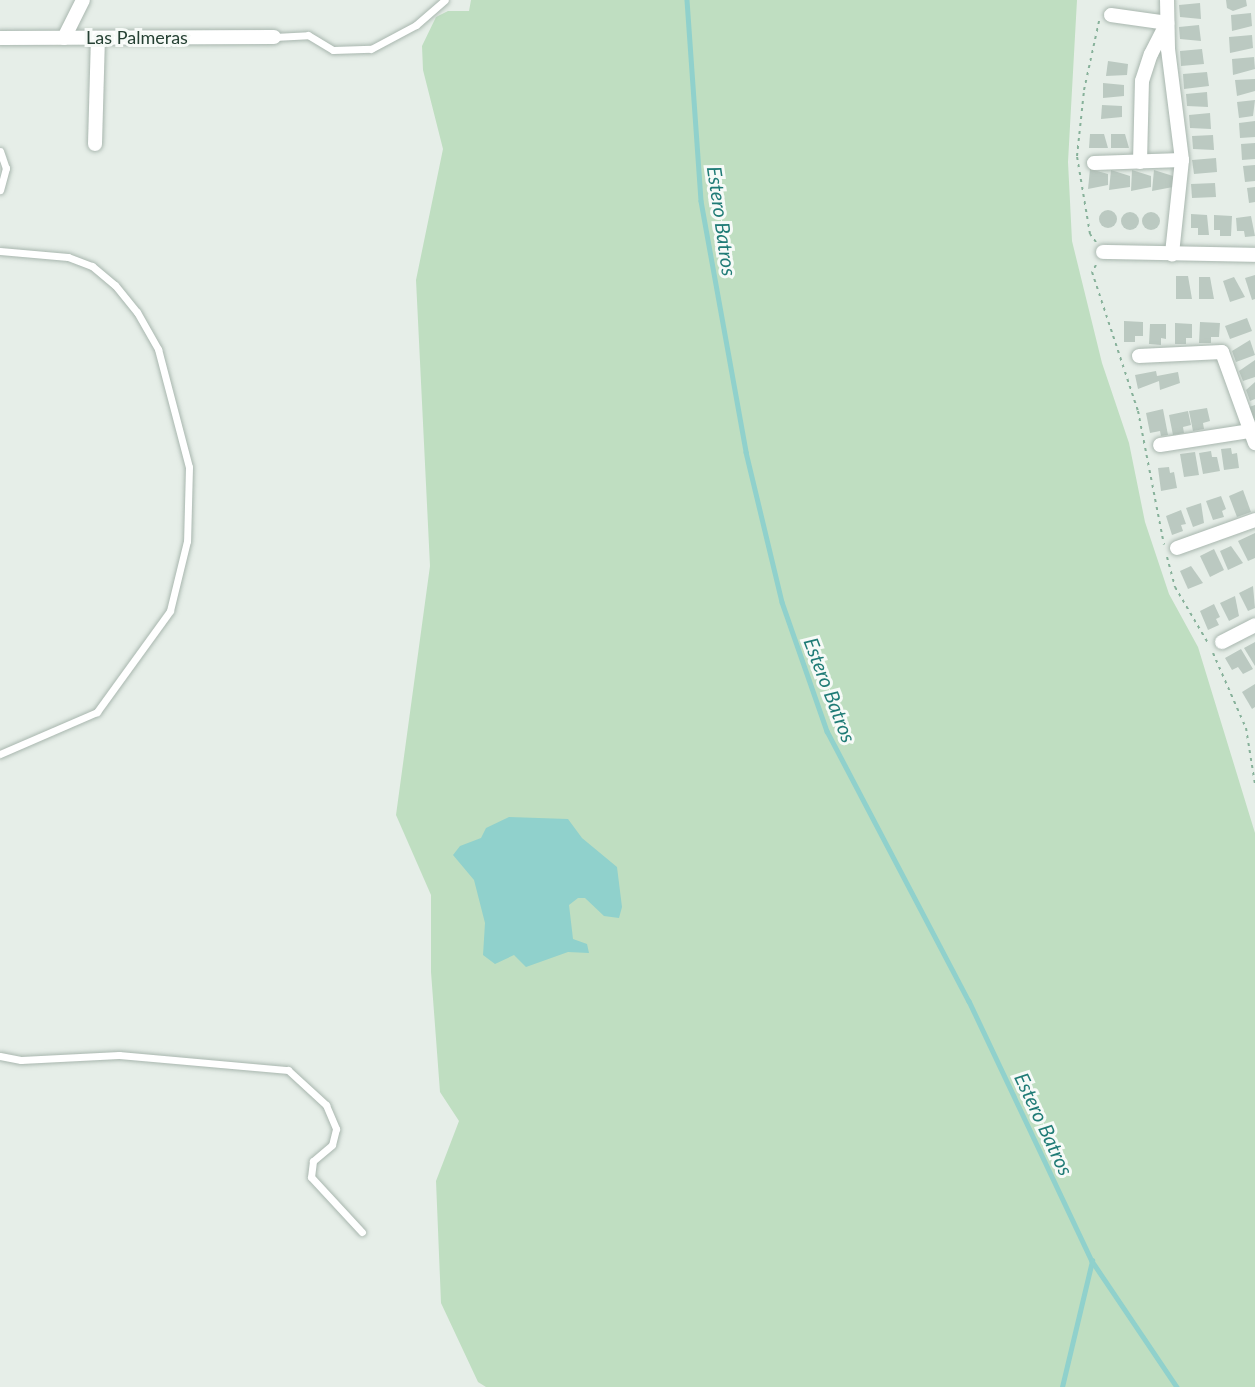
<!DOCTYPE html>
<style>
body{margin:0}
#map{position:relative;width:1255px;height:1387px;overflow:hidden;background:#e6eee8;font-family:Lato,sans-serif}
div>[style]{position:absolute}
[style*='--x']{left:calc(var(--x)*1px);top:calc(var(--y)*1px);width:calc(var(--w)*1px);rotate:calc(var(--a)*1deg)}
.green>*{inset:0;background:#bfdec1}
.water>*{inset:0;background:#90d1cc}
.stream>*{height:4.5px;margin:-2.25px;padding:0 2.25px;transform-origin:2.25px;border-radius:2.25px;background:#90d1cc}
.building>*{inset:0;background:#bbc9c1}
.round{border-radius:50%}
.path>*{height:2px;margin-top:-1px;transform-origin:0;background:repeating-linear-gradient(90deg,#87b19a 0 3px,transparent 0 7.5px)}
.roads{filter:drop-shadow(0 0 2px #a8b6ae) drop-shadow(0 0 2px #a8b6ae)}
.service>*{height:7px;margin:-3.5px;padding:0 3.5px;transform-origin:3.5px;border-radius:3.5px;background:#fff}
.minor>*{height:14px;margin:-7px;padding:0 7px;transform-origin:7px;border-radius:7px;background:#fff}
span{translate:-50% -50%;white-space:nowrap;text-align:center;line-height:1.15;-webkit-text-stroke:6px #f6faf7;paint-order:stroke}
.street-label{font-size:18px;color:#254033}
.water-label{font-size:20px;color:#1f7b76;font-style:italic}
</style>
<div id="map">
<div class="green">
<i style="clip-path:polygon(471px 0,1077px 0,1068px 162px,1072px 241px,1102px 363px,1129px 443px,1145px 522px,1169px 594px,1198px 647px,1255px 833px,1255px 1387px,486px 1387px,478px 1382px,441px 1303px,436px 1181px,459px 1121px,440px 1092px,431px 972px,431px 895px,396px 815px,430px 566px,416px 280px,443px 149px,423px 70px,422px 46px,436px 17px,448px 11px,469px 11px)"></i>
</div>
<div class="water">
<i style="clip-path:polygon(509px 817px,568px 819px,582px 838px,617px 867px,622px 907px,619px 918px,604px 916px,585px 898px,578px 898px,569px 905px,573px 939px,587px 944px,589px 953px,568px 952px,526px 967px,514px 955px,495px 964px,483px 955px,485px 923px,474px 880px,453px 855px,460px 846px,481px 838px,486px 828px)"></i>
</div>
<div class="stream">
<i style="--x:687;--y:0;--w:201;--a:86"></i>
<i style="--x:701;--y:201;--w:255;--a:79.8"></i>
<i style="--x:746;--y:452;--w:154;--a:76.5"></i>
<i style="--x:782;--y:602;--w:137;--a:70.8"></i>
<i style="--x:827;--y:731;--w:305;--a:62.3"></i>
<i style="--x:969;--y:1001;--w:288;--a:64.7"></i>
<i style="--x:1092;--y:1261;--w:152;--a:56"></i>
<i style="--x:1062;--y:1387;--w:130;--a:-76.6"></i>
</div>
<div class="building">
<i style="clip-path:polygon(1226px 0,1246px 0,1247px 6px,1233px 11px,1227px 8px)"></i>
<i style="clip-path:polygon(1200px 3px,1201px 19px,1180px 17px,1179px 5px)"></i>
<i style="clip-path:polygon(1251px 13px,1252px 26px,1232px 31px,1231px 15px)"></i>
<i style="clip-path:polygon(1199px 25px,1201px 41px,1180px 39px,1179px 27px)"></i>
<i style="clip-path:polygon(1252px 35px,1253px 48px,1230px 53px,1229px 37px)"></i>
<i style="clip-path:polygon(1202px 49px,1204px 64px,1181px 66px,1180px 51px)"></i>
<i style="clip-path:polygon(1254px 57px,1255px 69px,1233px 75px,1232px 59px)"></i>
<i style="clip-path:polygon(1108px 61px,1128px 64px,1127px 75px,1106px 76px)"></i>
<i style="clip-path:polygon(1207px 72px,1209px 86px,1184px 89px,1183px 74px)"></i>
<i style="clip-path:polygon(1255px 79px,1255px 91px,1237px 96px,1235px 80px)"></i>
<i style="clip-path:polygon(1103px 83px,1124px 85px,1124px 96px,1103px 98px)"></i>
<i style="clip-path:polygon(1207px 92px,1208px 107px,1187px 106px,1186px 94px)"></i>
<i style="clip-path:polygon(1255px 100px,1253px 116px,1239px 118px,1237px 102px)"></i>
<i style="clip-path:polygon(1102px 105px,1122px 106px,1122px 117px,1101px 119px)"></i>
<i style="clip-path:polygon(1210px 113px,1211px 129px,1190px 128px,1189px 115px)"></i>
<i style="clip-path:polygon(1255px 121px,1255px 137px,1240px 138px,1239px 123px)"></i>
<i style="clip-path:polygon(1090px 134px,1104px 134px,1108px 148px,1089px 148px)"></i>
<i style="clip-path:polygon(1111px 134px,1125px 134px,1129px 148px,1111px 148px)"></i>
<i style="clip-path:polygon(1213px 135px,1214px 150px,1193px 149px,1192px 136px)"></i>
<i style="clip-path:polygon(1255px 143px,1255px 159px,1242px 160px,1241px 144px)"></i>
<i style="clip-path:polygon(1216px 158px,1217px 172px,1194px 174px,1192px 160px)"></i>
<i style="clip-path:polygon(1255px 165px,1255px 181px,1245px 182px,1243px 166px)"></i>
<i style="clip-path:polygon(1090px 169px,1108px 174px,1108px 185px,1088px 189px)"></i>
<i style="clip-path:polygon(1111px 170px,1130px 176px,1130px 187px,1109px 190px)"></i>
<i style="clip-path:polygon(1132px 170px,1151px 176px,1151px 187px,1131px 191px)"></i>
<i style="clip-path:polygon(1154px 170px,1173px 176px,1173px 187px,1152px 191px)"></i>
<i style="clip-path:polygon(1215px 183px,1216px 197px,1192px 198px,1191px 184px)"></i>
<i style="clip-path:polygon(1255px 187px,1255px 202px,1249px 203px,1247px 188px)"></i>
<i class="round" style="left:1099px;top:210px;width:18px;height:18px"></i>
<i class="round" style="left:1121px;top:212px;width:18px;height:18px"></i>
<i class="round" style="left:1142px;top:212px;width:18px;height:18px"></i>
<i style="clip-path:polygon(1191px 214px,1207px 215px,1209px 235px,1198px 235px,1198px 228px,1191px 228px)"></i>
<i style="clip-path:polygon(1214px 215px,1232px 216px,1231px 236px,1220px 236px,1220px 230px,1214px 230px)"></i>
<i style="clip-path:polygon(1251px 216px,1255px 236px,1245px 237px,1244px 231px,1237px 231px,1236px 218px)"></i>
<i style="clip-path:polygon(1255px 275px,1255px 299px,1252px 300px,1245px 278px)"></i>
<i style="clip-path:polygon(1176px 276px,1188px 276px,1192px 299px,1176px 299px)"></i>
<i style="clip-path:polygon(1199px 277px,1210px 277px,1214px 299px,1199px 299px)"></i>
<i style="clip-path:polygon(1234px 277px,1245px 297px,1230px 302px,1223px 281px)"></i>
<i style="clip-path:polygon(1247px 318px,1252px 331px,1230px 339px,1225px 326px)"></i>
<i style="clip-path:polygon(1124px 321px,1143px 322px,1143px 336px,1135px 336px,1135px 342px,1124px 342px)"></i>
<i style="clip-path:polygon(1200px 322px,1220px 323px,1219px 337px,1211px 337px,1211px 343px,1199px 343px)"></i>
<i style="clip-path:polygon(1175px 323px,1192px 324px,1192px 338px,1186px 338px,1186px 344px,1175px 344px)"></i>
<i style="clip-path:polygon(1150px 324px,1166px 324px,1166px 339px,1161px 338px,1161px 345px,1149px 344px)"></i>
<i style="clip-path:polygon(1250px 340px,1255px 355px,1236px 362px,1232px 351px)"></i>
<i style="clip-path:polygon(1255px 360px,1255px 377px,1243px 381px,1239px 371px)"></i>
<i style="clip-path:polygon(1156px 371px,1157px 376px,1178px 372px,1180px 383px,1160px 390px,1159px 381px,1138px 389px,1135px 375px)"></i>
<i style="clip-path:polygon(1255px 382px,1255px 399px,1250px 401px,1246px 390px)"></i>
<i style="clip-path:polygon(1255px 405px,1255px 420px,1251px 422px,1246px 408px)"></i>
<i style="clip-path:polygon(1207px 408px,1210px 421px,1203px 423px,1204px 429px,1193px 431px,1189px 411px)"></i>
<i style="clip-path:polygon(1163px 409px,1168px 435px,1161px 436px,1160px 431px,1150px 433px,1146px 413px)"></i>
<i style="clip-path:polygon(1188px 411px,1191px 425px,1183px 427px,1184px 433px,1173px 435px,1169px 415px)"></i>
<i style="clip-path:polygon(1231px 448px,1232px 454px,1237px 453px,1239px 468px,1224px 470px,1221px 449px)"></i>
<i style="clip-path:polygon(1211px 451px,1212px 457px,1217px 457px,1220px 471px,1203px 474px,1199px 453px)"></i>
<i style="clip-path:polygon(1195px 452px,1199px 475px,1184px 477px,1180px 454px)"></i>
<i style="clip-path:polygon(1169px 467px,1170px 473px,1174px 472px,1177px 488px,1161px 491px,1158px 468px)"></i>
<i style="clip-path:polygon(1243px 490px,1251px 512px,1237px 517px,1229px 496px)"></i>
<i style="clip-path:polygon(1221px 496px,1226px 509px,1222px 511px,1224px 517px,1213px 520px,1206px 501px)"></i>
<i style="clip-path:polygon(1201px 503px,1204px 523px,1193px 527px,1186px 508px)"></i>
<i style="clip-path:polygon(1181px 510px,1186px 524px,1181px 525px,1183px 531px,1172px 535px,1166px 516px)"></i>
<i style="clip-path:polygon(1255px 533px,1255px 558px,1248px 561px,1238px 541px)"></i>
<i style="clip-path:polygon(1231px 546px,1243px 563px,1228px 570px,1220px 551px)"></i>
<i style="clip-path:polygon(1214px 549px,1224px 570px,1210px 577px,1200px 556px)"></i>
<i style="clip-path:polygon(1191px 566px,1203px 583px,1188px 589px,1180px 571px)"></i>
<i style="clip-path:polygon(1253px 586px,1255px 608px,1248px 611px,1239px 593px)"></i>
<i style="clip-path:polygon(1235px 596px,1239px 616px,1229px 621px,1220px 603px)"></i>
<i style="clip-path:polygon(1214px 604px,1220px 617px,1216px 619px,1219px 625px,1208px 630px,1200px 611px)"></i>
<i style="clip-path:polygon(1255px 642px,1255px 666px,1244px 648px)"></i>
<i style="clip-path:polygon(1241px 649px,1253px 669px,1243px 674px,1238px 667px,1232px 670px,1225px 658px)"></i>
<i style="clip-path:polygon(1255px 684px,1255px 707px,1252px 709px,1242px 692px)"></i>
</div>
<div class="path">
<i style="--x:1096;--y:242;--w:10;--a:-127"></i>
<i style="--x:1090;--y:234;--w:79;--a:-99.5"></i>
<i style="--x:1077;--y:156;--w:66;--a:-83.9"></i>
<i style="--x:1084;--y:90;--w:71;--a:-77.7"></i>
<i style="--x:1096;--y:265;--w:8;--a:120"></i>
<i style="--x:1092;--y:272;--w:146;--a:71.7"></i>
<i style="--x:1138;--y:411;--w:136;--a:79"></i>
<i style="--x:1167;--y:557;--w:31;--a:75"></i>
<i style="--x:1175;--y:587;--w:65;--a:59.5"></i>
<i style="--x:1213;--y:653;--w:82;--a:66.3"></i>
<i style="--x:1246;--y:728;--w:57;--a:80.9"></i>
</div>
<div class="roads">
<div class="service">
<i style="--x:274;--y:37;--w:34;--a:-3"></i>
<i style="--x:308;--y:35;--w:29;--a:31"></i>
<i style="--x:333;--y:50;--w:38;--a:-2"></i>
<i style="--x:371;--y:49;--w:51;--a:-28.1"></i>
<i style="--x:416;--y:25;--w:38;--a:-41"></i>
<i style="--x:0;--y:151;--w:18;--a:71"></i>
<i style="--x:6;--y:168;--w:23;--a:105"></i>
<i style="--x:0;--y:251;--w:68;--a:5"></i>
<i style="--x:68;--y:257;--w:26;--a:21"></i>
<i style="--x:92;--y:266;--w:30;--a:40"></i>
<i style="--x:115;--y:285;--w:35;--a:51"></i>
<i style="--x:137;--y:312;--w:43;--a:60.4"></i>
<i style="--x:158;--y:349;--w:122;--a:75.3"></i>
<i style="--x:189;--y:467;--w:74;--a:91.5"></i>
<i style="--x:187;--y:541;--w:72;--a:103.7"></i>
<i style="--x:170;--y:611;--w:125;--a:125.9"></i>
<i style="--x:97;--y:712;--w:106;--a:156.6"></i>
<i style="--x:0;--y:1056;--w:21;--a:11"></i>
<i style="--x:21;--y:1060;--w:98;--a:-2.9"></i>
<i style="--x:119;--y:1055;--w:170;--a:5.1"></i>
<i style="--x:288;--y:1070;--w:52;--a:42.6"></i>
<i style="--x:326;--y:1105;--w:26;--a:67"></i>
<i style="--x:336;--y:1129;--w:16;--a:104"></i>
<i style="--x:332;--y:1145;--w:25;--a:140"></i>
<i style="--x:313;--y:1161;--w:16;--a:97"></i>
<i style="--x:311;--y:1177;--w:75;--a:47.2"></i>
</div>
<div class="minor">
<i style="--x:1167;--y:0;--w:49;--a:88.8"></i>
<i style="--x:1168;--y:49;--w:112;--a:82.8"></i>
<i style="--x:1182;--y:160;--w:95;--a:96.1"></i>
<i style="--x:1111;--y:15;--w:57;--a:8.1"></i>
<i style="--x:0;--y:38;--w:274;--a:-0.2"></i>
<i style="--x:64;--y:38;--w:42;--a:-63.4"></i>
<i style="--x:95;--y:144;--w:106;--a:-88.4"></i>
<i style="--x:1140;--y:162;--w:81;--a:-88.6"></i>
<i style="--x:1142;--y:81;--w:28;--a:-72"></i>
<i style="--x:1151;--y:54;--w:35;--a:-63"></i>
<i style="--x:1094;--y:163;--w:88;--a:-2"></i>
<i style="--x:1103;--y:252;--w:152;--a:1.1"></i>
<i style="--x:1139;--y:356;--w:83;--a:-2.8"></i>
<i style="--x:1222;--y:352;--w:97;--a:70.1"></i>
<i style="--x:1160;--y:445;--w:90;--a:-8.9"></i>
<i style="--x:1177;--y:548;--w:83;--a:-19.7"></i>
<i style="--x:1222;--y:642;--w:37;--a:-27"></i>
</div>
</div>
<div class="street-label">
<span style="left:137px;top:37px">Las Palmeras</span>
</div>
<div class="water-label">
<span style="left:722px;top:221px;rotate:82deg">Estero Batros</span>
<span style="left:830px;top:690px;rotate:69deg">Estero Batros</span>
<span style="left:1044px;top:1124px;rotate:65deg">Estero Batros</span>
</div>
</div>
